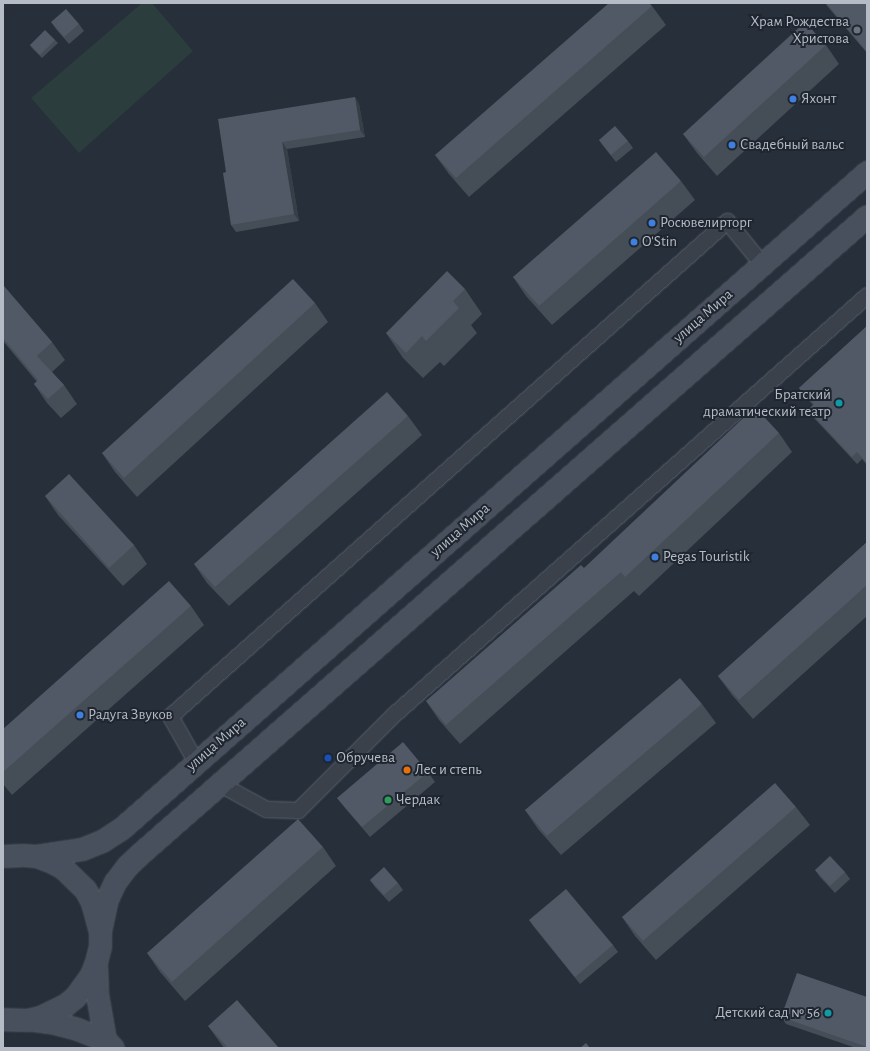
<!DOCTYPE html>
<meta charset="utf-8">
<style>
body{margin:0}
#map{position:relative;width:870px;height:1051px;overflow:hidden;background:#262f3a;font-family:"Alegreya Sans",sans-serif}
div>[style]{position:absolute}
[style*='--x']{left:calc(var(--x)*1px);top:calc(var(--y)*1px);width:calc(var(--w)*1px);rotate:calc(var(--a)*1deg)}
.green>*{inset:0;background:#2b3d3d}
.roads{filter:drop-shadow(0 0 1px #585f69) drop-shadow(0 0 1px #585f69)}
.minor>*{height:15px;margin:-7.5px;padding:0 7.5px;transform-origin:7.5px;border-radius:7.5px;background:#3a414b}
.secondary>*{height:21px;margin:-10.5px;padding:0 10.5px;transform-origin:10.5px;border-radius:10.5px;background:#49505d}
.wall>*{inset:0;background:#454d57}
.shaded-wall>*{inset:0;background:#383e47}
.building>*{inset:0;background:#505965}
.dots>*{width:11px;height:11px;translate:-50% -50%;box-sizing:border-box;border:2px solid #1f2630;border-radius:50%}
span{translate:-50% -50%;white-space:nowrap;text-align:center;line-height:1.15;-webkit-text-stroke:4px #1f2630;paint-order:stroke}
.poi-label{font-size:15px;color:#b6bcc6}
.right{translate:-100% -50%;text-align:right}
.left{translate:0 -50%;text-align:left}
.street-label{font-size:15px;color:#b6bcc6}
.frame{position:absolute;inset:0;border:4px solid #b6bcc6;pointer-events:none}
</style>
<div id="map">
<div class="green">
<i style="clip-path:polygon(142px 3px,152px 3px,193px 51px,79px 153px,31px 98px)"></i>
</div>
<div class="roads">
<div class="minor">
<i style="--x:196;--y:762;--w:53;--a:-119.5"></i>
<i style="--x:170;--y:716;--w:745;--a:-41.63"></i>
<i style="--x:727;--y:221;--w:55;--a:50.9"></i>
<i style="--x:220;--y:784;--w:52;--a:28.5"></i>
<i style="--x:266;--y:809;--w:32;--a:2"></i>
<i style="--x:298;--y:810;--w:134;--a:-45"></i>
<i style="--x:393;--y:715;--w:633;--a:-41.54"></i>
</div>
<div class="secondary">
<i style="--x:3;--y:856;--w:20;--a:-3"></i>
<i style="--x:23;--y:855;--w:13;--a:4"></i>
<i style="--x:36;--y:856;--w:15;--a:20"></i>
<i style="--x:50;--y:861;--w:15;--a:28"></i>
<i style="--x:63;--y:868;--w:30;--a:44"></i>
<i style="--x:85;--y:889;--w:15;--a:62"></i>
<i style="--x:92;--y:902;--w:30;--a:75"></i>
<i style="--x:100;--y:931;--w:15;--a:90"></i>
<i style="--x:100;--y:946;--w:16;--a:104"></i>
<i style="--x:96;--y:962;--w:14;--a:111"></i>
<i style="--x:91;--y:975;--w:27;--a:126"></i>
<i style="--x:75;--y:997;--w:13;--a:141"></i>
<i style="--x:65;--y:1005;--w:28;--a:154"></i>
<i style="--x:40;--y:1017;--w:13;--a:167"></i>
<i style="--x:27;--y:1020;--w:24;--a:-178"></i>
<i style="--x:36;--y:856;--w:47;--a:-8.7"></i>
<i style="--x:82;--y:849;--w:22;--a:-22"></i>
<i style="--x:102;--y:841;--w:24;--a:-33"></i>
<i style="--x:122;--y:828;--w:993;--a:-41.37"></i>
<i style="--x:100;--y:931;--w:33;--a:-78"></i>
<i style="--x:107;--y:899;--w:19;--a:-65"></i>
<i style="--x:115;--y:882;--w:20;--a:-53"></i>
<i style="--x:127;--y:866;--w:21;--a:-43"></i>
<i style="--x:142;--y:852;--w:964;--a:-41.26"></i>
<i style="--x:96;--y:965;--w:29;--a:88"></i>
<i style="--x:97;--y:994;--w:47;--a:80.1"></i>
<i style="--x:34;--y:1020;--w:21;--a:8"></i>
<i style="--x:55;--y:1023;--w:23;--a:15"></i>
<i style="--x:77;--y:1029;--w:30;--a:21"></i>
<i style="--x:105;--y:1040;--w:11;--a:45"></i>
</div>
</div>
<div class="wall">
<i style="clip-path:polygon(825px 3px,867px 3px,867px 53px,827px 6px)"></i>
<i style="clip-path:polygon(652px 6px,666px 25px,469px 197px,449px 174px,435px 155px)"></i>
<i style="clip-path:polygon(51px 22px,79px 24px,84px 31px,69px 44px,56px 29px)"></i>
<i style="clip-path:polygon(55px 40px,58px 43px,42px 58px,32px 48px,30px 45px)"></i>
<i style="clip-path:polygon(826px 45px,839px 64px,717px 176px,697px 153px,683px 134px)"></i>
<i style="clip-path:polygon(355px 97px,359px 104px,365px 137px,287px 149px,299px 221px,236px 232px,231px 225px,226px 172px)"></i>
<i style="clip-path:polygon(599px 140px,628px 141px,633px 148px,616px 162px,604px 147px)"></i>
<i style="clip-path:polygon(681px 181px,695px 200px,552px 325px,526px 296px,513px 277px)"></i>
<i style="clip-path:polygon(3px 285px,52px 342px,65px 360px,52px 372px,64px 385px,77px 404px,61px 418px,47px 403px,34px 384px,37px 382px,3px 341px)"></i>
<i style="clip-path:polygon(465px 289px,482px 314px,471px 325px,477px 333px,444px 366px,440px 362px,423px 378px,403px 358px,386px 333px)"></i>
<i style="clip-path:polygon(315px 303px,328px 322px,137px 497px,115px 472px,102px 453px)"></i>
<i style="clip-path:polygon(867px 326px,867px 465px,862px 459px,857px 464px,813px 417px,808px 410px,813px 405px,804px 395px,799px 388px)"></i>
<i style="clip-path:polygon(408px 416px,422px 435px,229px 606px,207px 583px,194px 564px)"></i>
<i style="clip-path:polygon(779px 433px,792px 452px,639px 596px,634px 591px,460px 744px,439px 720px,426px 701px,584px 568px)"></i>
<i style="clip-path:polygon(45px 496px,134px 545px,147px 564px,123px 586px,58px 515px)"></i>
<i style="clip-path:polygon(867px 542px,867px 616px,753px 719px,732px 695px,718px 676px)"></i>
<i style="clip-path:polygon(191px 606px,204px 625px,12px 795px,3px 784px,3px 729px)"></i>
<i style="clip-path:polygon(702px 704px,716px 723px,561px 855px,538px 829px,525px 810px)"></i>
<i style="clip-path:polygon(428px 772px,435px 782px,370px 837px,345px 808px,337px 798px)"></i>
<i style="clip-path:polygon(796px 807px,810px 825px,656px 960px,635px 936px,622px 917px)"></i>
<i style="clip-path:polygon(323px 847px,336px 866px,185px 1001px,160px 972px,147px 953px)"></i>
<i style="clip-path:polygon(815px 870px,845px 872px,850px 879px,835px 893px,820px 877px)"></i>
<i style="clip-path:polygon(370px 880px,398px 883px,403px 890px,389px 902px,375px 887px)"></i>
<i style="clip-path:polygon(529px 920px,613px 945px,618px 952px,580px 984px,534px 927px)"></i>
<i style="clip-path:polygon(867px 997px,867px 1048px,856px 1048px,786px 1024px,781px 1017px)"></i>
<i style="clip-path:polygon(208px 1026px,279px 1048px,224px 1048px)"></i>
</div>
<div class="shaded-wall">
<i style="clip-path:polygon(355px 97px,359px 104px,365px 137px,360px 130px)"></i>
<i style="clip-path:polygon(282px 142px,287px 149px,299px 221px,294px 214px)"></i>
</div>
<div class="building">
<i style="clip-path:polygon(609px 3px,649px 3px,652px 6px,456px 178px,435px 155px)"></i>
<i style="clip-path:polygon(826px 3px,867px 3px,867px 52px)"></i>
<i style="clip-path:polygon(66px 9px,79px 24px,64px 37px,51px 22px)"></i>
<i style="clip-path:polygon(805px 22px,826px 45px,704px 157px,683px 134px)"></i>
<i style="clip-path:polygon(45px 30px,55px 40px,40px 55px,30px 45px)"></i>
<i style="clip-path:polygon(355px 97px,360px 130px,282px 142px,294px 214px,231px 225px,223px 173px,226px 172px,218px 119px)"></i>
<i style="clip-path:polygon(615px 126px,628px 141px,611px 155px,599px 140px)"></i>
<i style="clip-path:polygon(656px 152px,681px 181px,539px 306px,513px 277px)"></i>
<i style="clip-path:polygon(447px 271px,465px 289px,453px 301px,459px 308px,426px 341px,422px 336px,406px 353px,386px 333px)"></i>
<i style="clip-path:polygon(293px 279px,315px 303px,124px 478px,102px 453px)"></i>
<i style="clip-path:polygon(3px 285px,52px 342px,37px 356px,64px 385px,48px 399px,34px 384px,38px 380px,3px 338px)"></i>
<i style="clip-path:polygon(867px 326px,867px 463px,857px 452px,852px 457px,808px 410px,814px 404px,799px 388px)"></i>
<i style="clip-path:polygon(387px 392px,408px 416px,215px 587px,194px 564px)"></i>
<i style="clip-path:polygon(755px 407px,779px 433px,625px 577px,621px 572px,446px 725px,426px 701px,581px 565px,584px 568px)"></i>
<i style="clip-path:polygon(69px 474px,134px 545px,109px 568px,45px 496px)"></i>
<i style="clip-path:polygon(867px 542px,867px 585px,739px 700px,718px 676px)"></i>
<i style="clip-path:polygon(169px 581px,191px 606px,3px 772px,3px 729px)"></i>
<i style="clip-path:polygon(680px 678px,702px 704px,547px 836px,525px 810px)"></i>
<i style="clip-path:polygon(403px 742px,428px 772px,362px 827px,337px 798px)"></i>
<i style="clip-path:polygon(775px 783px,796px 807px,643px 941px,622px 917px)"></i>
<i style="clip-path:polygon(298px 819px,323px 847px,172px 982px,147px 953px)"></i>
<i style="clip-path:polygon(830px 856px,845px 872px,830px 886px,815px 870px)"></i>
<i style="clip-path:polygon(384px 867px,398px 883px,384px 895px,370px 880px)"></i>
<i style="clip-path:polygon(566px 889px,613px 945px,575px 977px,529px 920px)"></i>
<i style="clip-path:polygon(797px 973px,867px 997px,867px 1047px,781px 1017px)"></i>
<i style="clip-path:polygon(237px 1000px,279px 1048px,228px 1048px,208px 1026px)"></i>
<i style="clip-path:polygon(586px 1043px,590px 1048px,580px 1048px)"></i>
</div>
<div class="dots">
<i style="left:857px;top:30px;background:#6b7280"></i>
<i style="left:793px;top:99px;background:#3f7fe0"></i>
<i style="left:732px;top:145px;background:#3f7fe0"></i>
<i style="left:652px;top:223px;background:#3f7fe0"></i>
<i style="left:634px;top:242px;background:#3f7fe0"></i>
<i style="left:839px;top:403px;background:#0f9aa8"></i>
<i style="left:655px;top:557px;background:#3f7fe0"></i>
<i style="left:80px;top:715px;background:#3f7fe0"></i>
<i style="left:328px;top:758px;background:#1a4fb4"></i>
<i style="left:407px;top:770px;background:#e8710a"></i>
<i style="left:388px;top:800px;background:#2e9e5b"></i>
<i style="left:828px;top:1013px;background:#0f9aa8"></i>
</div>
<div class="poi-label">
<span class="right" style="left:849px;top:30px">Храм Рождества<br>Христова</span>
<span class="left" style="left:801px;top:99px">Яхонт</span>
<span class="left" style="left:740px;top:145px">Свадебный вальс</span>
<span class="left" style="left:660px;top:223px">Росювелирторг</span>
<span class="left" style="left:642px;top:242px">O'Stin</span>
<span class="right" style="left:831px;top:403px">Братский<br>драматический театр</span>
<span class="left" style="left:663px;top:557px">Pegas Touristik</span>
<span class="left" style="left:88px;top:715px">Радуга Звуков</span>
<span class="left" style="left:336px;top:758px">Обручева</span>
<span class="left" style="left:415px;top:770px">Лес и степь</span>
<span class="left" style="left:396px;top:800px">Чердак</span>
<span class="right" style="left:820px;top:1013px">Детский сад № 56</span>
</div>
<div class="street-label">
<span style="left:703px;top:316px;rotate:-41deg">улица Мира</span>
<span style="left:460px;top:530px;rotate:-41deg">улица Мира</span>
<span style="left:216px;top:744px;rotate:-41deg">улица Мира</span>
</div>
<div class="frame"></div>
</div>
